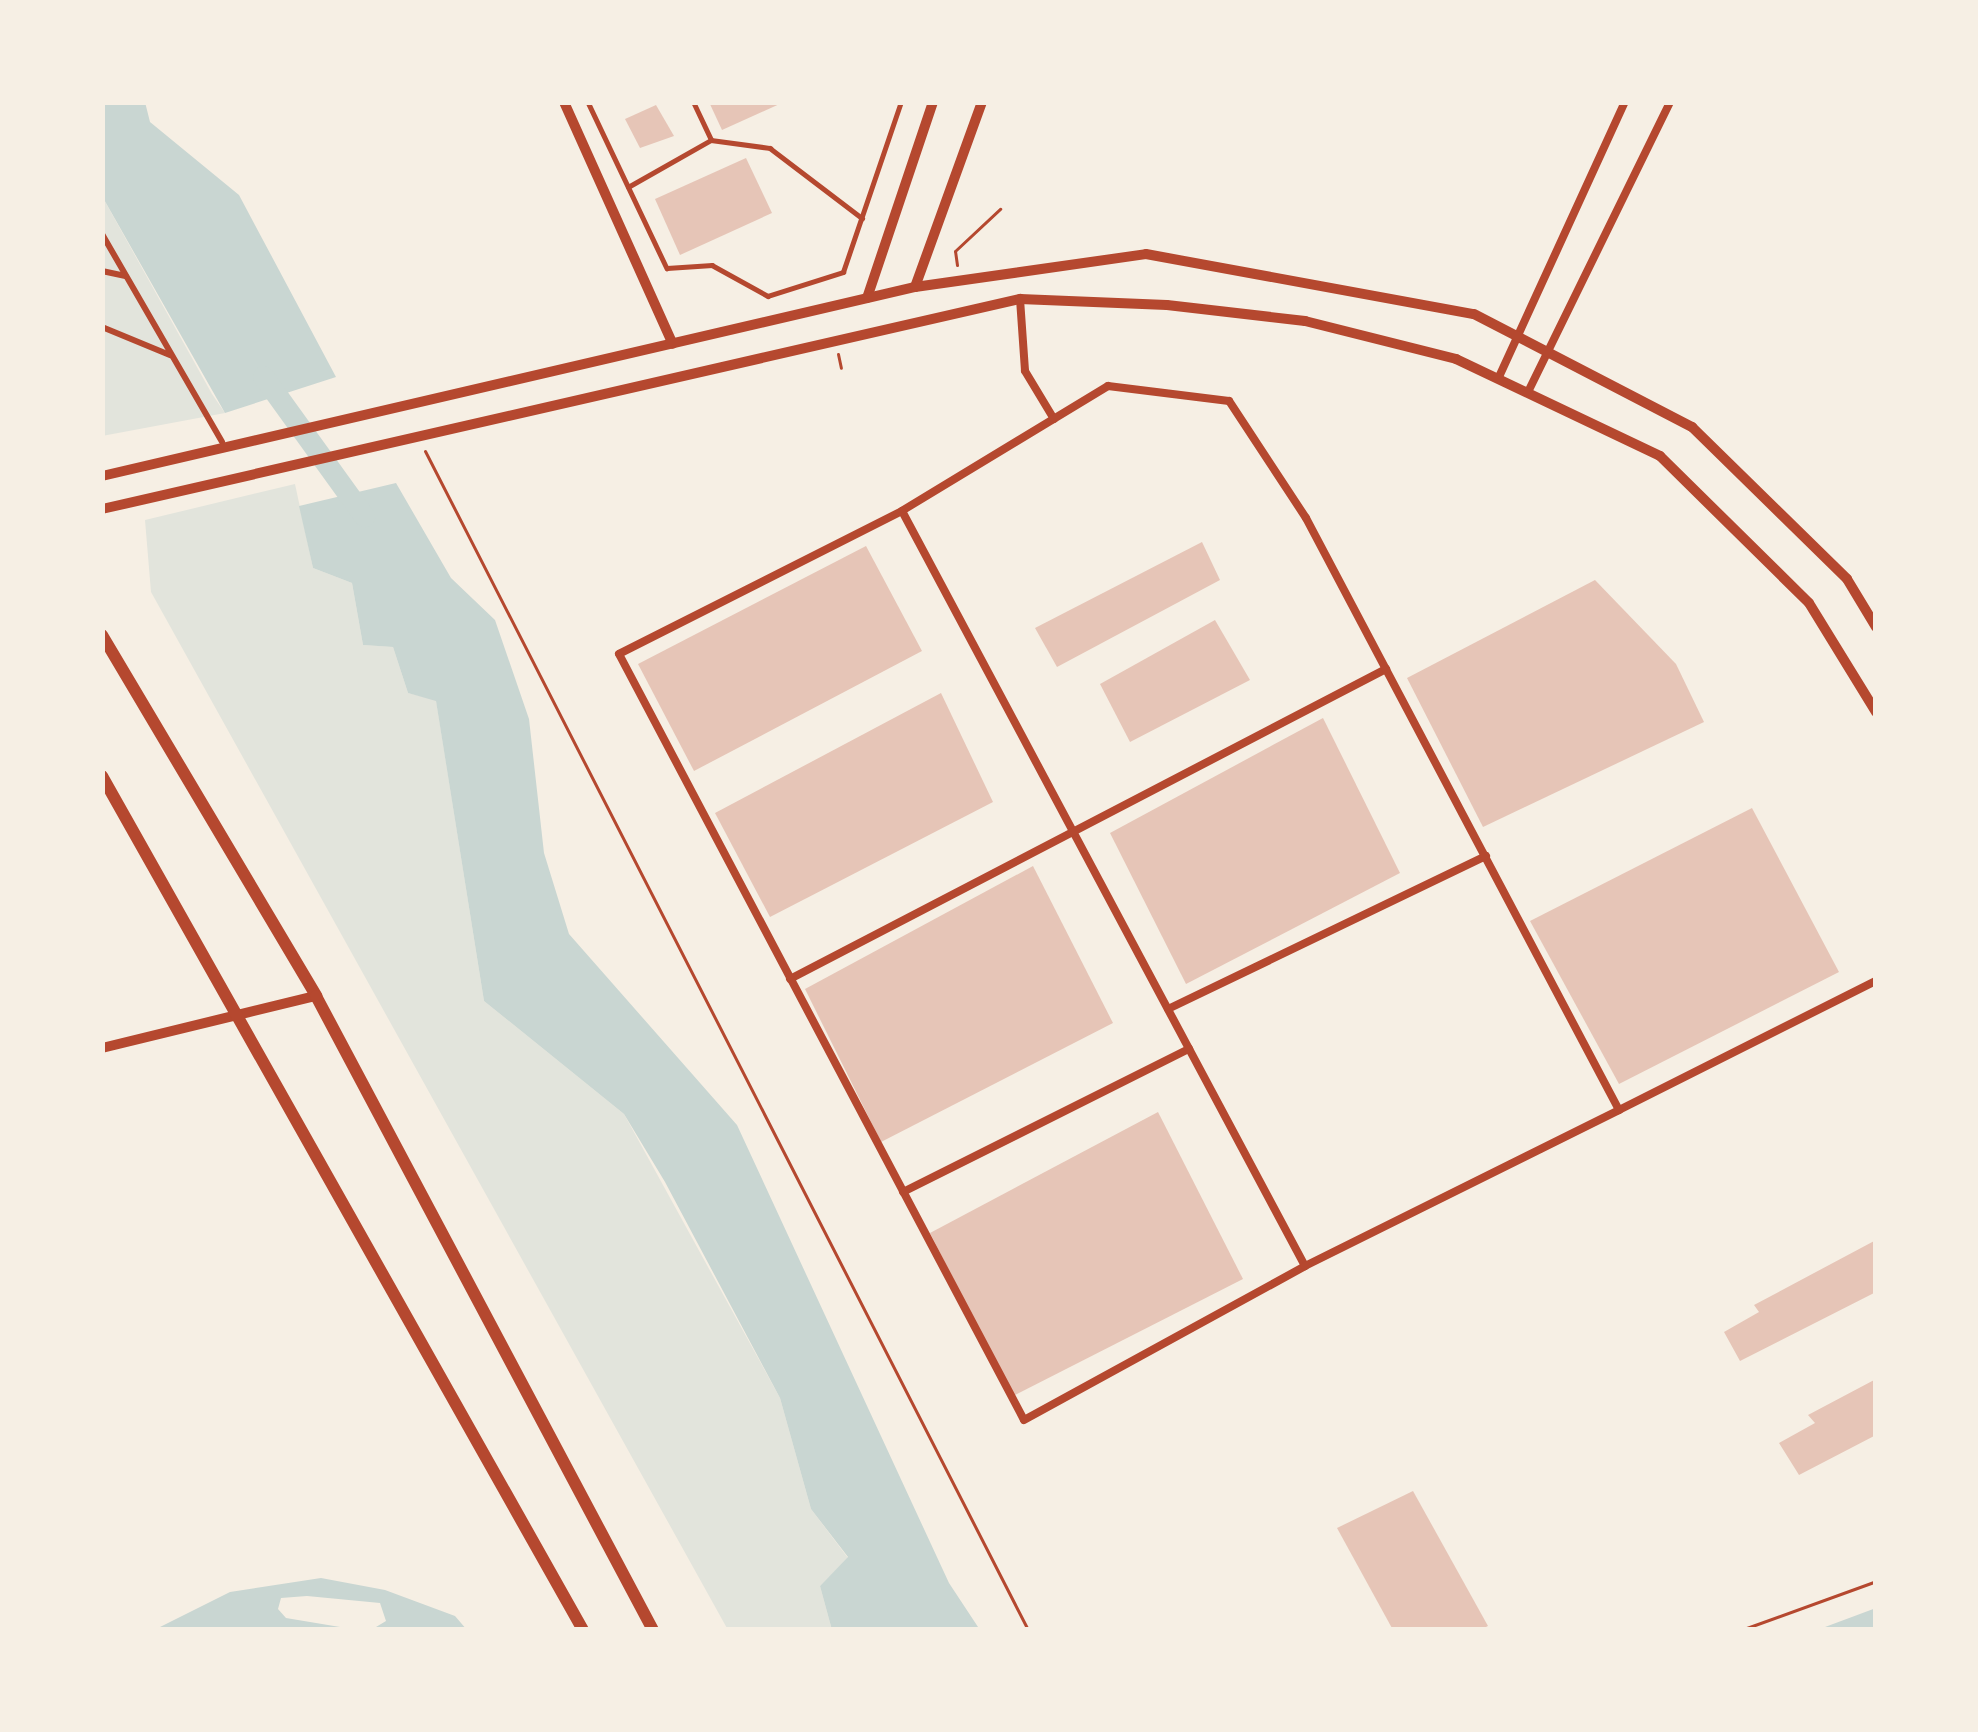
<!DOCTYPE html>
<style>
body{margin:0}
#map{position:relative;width:1978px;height:1732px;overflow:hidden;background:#f6efe4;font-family:Figtree,sans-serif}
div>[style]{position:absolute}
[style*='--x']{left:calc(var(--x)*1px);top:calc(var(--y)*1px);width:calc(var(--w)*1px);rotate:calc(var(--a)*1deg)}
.green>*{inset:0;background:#e2e4dc}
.water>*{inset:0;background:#c9d6d2}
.canal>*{height:21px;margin:-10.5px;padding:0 10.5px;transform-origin:10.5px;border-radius:10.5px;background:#c9d6d2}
.building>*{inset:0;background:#e6c5b7}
.path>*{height:3px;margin:-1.5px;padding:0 1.5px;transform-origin:1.5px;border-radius:1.5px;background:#b5482f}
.service>*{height:4.5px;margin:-2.25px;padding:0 2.25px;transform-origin:2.25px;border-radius:2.25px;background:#b5482f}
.pedestrian>*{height:6px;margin:-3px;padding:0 3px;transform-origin:3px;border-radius:3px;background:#b5482f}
.minor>*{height:8px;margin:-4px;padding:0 4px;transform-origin:4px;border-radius:4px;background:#b5482f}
.tertiary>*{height:10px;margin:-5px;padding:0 5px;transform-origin:5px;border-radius:5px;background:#b5482f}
.secondary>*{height:10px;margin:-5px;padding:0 5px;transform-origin:5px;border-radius:5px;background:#b5482f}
.primary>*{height:12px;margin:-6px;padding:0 6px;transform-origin:6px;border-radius:6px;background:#b5482f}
span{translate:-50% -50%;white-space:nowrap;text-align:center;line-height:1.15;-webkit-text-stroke:12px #f6efe4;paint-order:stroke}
.frame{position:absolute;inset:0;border:105px solid #f6efe4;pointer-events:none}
</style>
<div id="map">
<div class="green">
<i style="clip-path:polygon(102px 196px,212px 394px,225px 413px,102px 436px)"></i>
<i style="clip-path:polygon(295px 484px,313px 568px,352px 583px,363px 645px,393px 647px,408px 693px,436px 700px,484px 1001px,624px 1114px,780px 1398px,811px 1509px,848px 1558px,820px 1586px,832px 1630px,728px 1630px,151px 592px,145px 520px)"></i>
</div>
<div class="water">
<i style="clip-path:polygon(102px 102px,145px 102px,150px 122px,239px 195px,336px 377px,225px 413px,102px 196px)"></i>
<i style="clip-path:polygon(396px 483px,451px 578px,495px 620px,529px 719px,544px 853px,569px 934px,737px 1125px,949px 1583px,980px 1630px,832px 1630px,820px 1586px,848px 1557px,811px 1509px,780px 1398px,665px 1182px,624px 1114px,484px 1001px,436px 701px,408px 693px,393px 647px,363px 645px,352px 583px,313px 568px,299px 506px)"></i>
<i style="clip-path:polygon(321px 1578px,385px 1590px,455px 1616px,467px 1630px,371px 1630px,386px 1621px,380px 1603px,307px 1596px,281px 1598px,278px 1609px,286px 1618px,358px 1630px,154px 1630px,230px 1592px)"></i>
<i style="clip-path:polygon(1876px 1608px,1876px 1630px,1817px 1630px)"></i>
</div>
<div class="canal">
<i style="--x:263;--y:376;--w:173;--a:54.2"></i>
</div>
<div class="building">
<i style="clip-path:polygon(709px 102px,784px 102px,722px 130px)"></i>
<i style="clip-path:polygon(656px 105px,674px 136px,640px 148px,625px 119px)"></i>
<i style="clip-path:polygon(746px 158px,772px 213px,680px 255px,655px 199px)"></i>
<i style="clip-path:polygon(1202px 542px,1220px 580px,1057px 667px,1035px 628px)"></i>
<i style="clip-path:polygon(866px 546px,922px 651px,694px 771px,638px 664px)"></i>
<i style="clip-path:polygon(1595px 580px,1676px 664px,1704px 722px,1483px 827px,1407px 678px)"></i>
<i style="clip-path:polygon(1215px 620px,1250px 680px,1130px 742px,1100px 684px)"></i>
<i style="clip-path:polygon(941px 693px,993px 802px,770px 917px,715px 813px)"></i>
<i style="clip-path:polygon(1323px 718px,1400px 873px,1186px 984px,1110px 833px)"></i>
<i style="clip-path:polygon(1752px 808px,1839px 972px,1619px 1084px,1530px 921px)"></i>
<i style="clip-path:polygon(1033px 866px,1113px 1023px,881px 1142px,805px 989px)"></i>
<i style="clip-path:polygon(1158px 1112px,1243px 1279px,1013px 1396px,930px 1233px)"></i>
<i style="clip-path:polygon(1876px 1240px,1876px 1292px,1740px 1361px,1724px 1332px,1759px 1312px,1754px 1305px)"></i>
<i style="clip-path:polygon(1876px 1379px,1876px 1435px,1799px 1475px,1779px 1443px,1815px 1423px,1808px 1415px)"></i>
<i style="clip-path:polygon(1413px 1491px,1488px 1626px,1480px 1630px,1393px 1630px,1337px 1528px)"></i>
</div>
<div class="path">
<i style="--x:957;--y:265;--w:14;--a:-98"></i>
<i style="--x:955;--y:251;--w:62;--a:-43"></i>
<i style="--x:838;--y:354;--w:14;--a:78"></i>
<i style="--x:425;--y:451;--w:1324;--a:62.91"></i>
<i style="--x:1741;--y:1630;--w:144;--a:-19.9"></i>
</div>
<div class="service">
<i style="--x:588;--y:102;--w:184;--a:64.6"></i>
<i style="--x:667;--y:268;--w:45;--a:-3.8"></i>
<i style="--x:712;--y:265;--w:64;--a:29"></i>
<i style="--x:768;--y:296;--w:79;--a:-17.7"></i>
<i style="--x:843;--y:272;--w:180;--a:-71.2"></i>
<i style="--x:711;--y:140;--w:60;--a:7.7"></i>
<i style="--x:770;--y:148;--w:116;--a:37.3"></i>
<i style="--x:628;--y:187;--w:95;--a:-29.5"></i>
<i style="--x:711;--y:140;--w:42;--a:-115.3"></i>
</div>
<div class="pedestrian">
<i style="--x:102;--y:234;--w:240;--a:60"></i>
<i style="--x:102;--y:271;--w:24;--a:12"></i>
<i style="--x:102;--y:327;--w:74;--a:22.4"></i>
</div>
<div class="minor">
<i style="--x:1020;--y:299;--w:72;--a:86"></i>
<i style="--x:1025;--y:371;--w:56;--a:58.9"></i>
<i style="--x:1498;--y:379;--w:305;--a:-65.4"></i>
<i style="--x:1528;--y:392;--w:323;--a:-63.9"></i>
<i style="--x:902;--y:511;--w:856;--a:61.91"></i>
<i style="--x:790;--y:979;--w:672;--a:-27.48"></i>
<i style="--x:1168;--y:1009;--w:353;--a:-25.7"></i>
<i style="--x:1619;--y:1110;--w:670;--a:-117.87"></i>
<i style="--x:1306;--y:518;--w:140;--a:-123.3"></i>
<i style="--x:1229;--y:401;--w:122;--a:-172.9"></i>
<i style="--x:1108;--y:386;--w:241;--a:148.8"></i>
<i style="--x:902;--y:511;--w:317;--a:153.2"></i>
<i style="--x:619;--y:654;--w:866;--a:62.13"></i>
<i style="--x:1024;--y:1420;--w:320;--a:-28.7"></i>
<i style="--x:1305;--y:1266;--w:351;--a:-26.4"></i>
<i style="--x:1619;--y:1110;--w:288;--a:-26.7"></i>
<i style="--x:903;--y:1192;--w:320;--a:-26.6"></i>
</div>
<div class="tertiary">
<i style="--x:564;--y:102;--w:265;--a:65.8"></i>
<i style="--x:102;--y:1048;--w:220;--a:-13.7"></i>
</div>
<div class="secondary">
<i style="--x:915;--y:287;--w:197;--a:-70.1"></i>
<i style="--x:867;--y:298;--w:207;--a:-71.4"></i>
<i style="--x:102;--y:476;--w:835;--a:-13.09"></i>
<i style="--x:915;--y:287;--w:233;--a:-8.1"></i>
<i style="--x:1146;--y:254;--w:333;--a:10.4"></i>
<i style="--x:1474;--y:314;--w:246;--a:27.4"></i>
<i style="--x:1692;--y:427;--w:217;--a:44.4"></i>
<i style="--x:1847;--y:579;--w:56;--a:58.9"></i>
<i style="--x:102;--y:509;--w:942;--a:-12.89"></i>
<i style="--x:1020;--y:299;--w:147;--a:2.3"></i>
<i style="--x:1167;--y:305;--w:139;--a:6.6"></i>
<i style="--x:1305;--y:321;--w:156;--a:14.1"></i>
<i style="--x:1456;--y:359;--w:226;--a:25.4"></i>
<i style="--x:1660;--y:456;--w:209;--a:44.6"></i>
<i style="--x:1809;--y:603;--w:128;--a:58.4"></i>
</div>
<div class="primary">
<i style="--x:102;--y:635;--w:420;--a:59.3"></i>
<i style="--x:316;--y:996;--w:718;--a:62.01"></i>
<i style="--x:102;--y:776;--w:980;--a:60.61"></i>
</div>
<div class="frame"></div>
</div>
